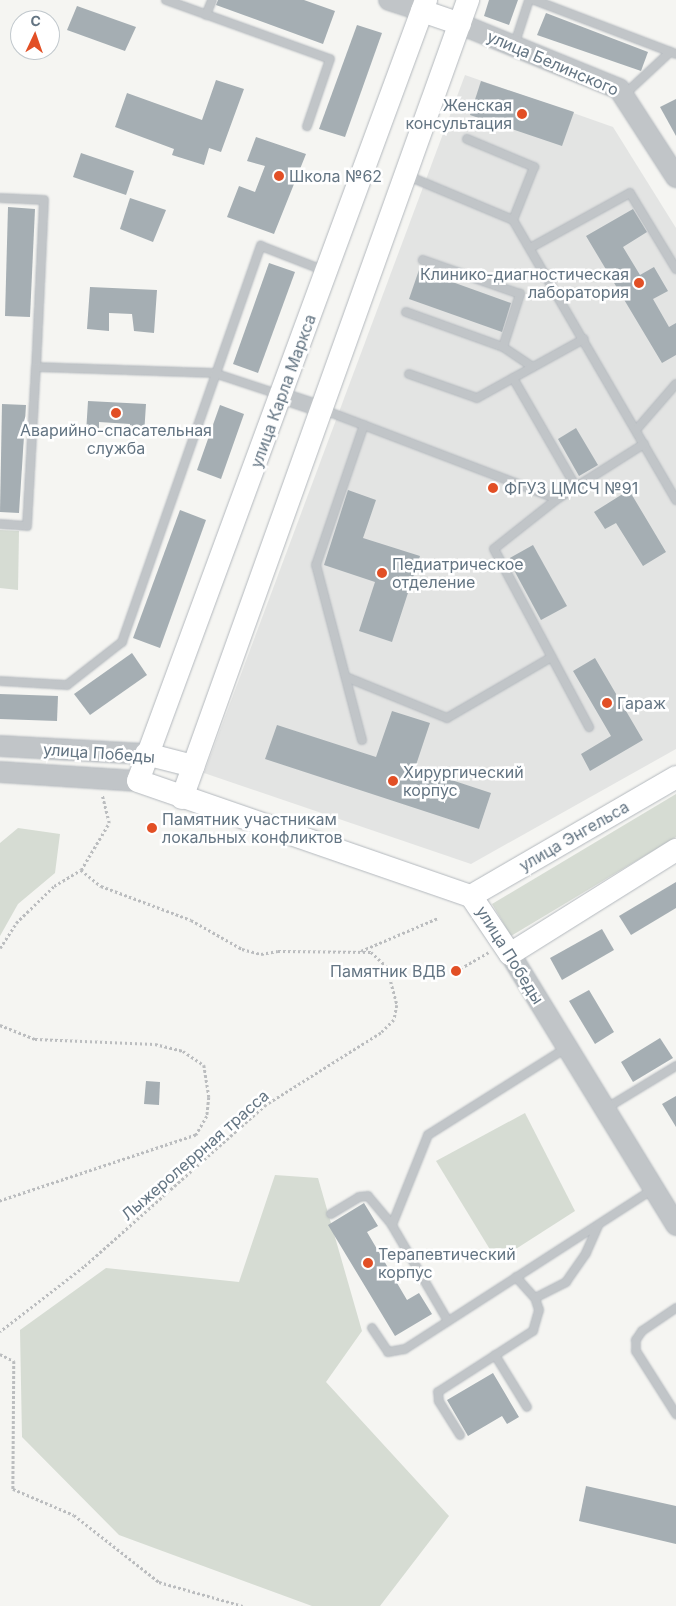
<!DOCTYPE html>
<meta charset="utf-8">
<style>
body{margin:0}
#map{position:relative;width:676px;height:1606px;overflow:hidden;background:#f5f5f2;font-family:Inter,sans-serif}
div>[style]{position:absolute}
[style*='--x']{left:calc(var(--x)*1px);top:calc(var(--y)*1px);width:calc(var(--w)*1px);rotate:calc(var(--a)*1deg)}
.built>*{inset:0;background:#e3e4e3}
.green>*{inset:0;background:#d6dcd3}
.building>*{inset:0;background:#a5aeb3}
.path>*{height:2.5px;margin-top:-1.25px;transform-origin:0;background:repeating-linear-gradient(90deg,#bbbdbf 0 2.5px,transparent 0 5px)}
.roads{filter:drop-shadow(0 0 1px #b3b8bd) drop-shadow(0 0 1px #b3b8bd)}
.service>*{height:8px;margin:-4px;padding:0 4px;transform-origin:4px;border-radius:4px;background:#c1c5c8}
.minor>*{height:15px;margin:-7.5px;padding:0 7.5px;transform-origin:7.5px;border-radius:7.5px;background:#c1c5c8}
.tertiary>*{height:20px;margin:-10px;padding:0 10px;transform-origin:10px;border-radius:10px;background:#c1c5c8}
.secondary>*{height:22px;margin:-11px;padding:0 11px;transform-origin:11px;border-radius:11px;background:#fff}
.dots>*{width:14px;height:14px;translate:-50% -50%;box-sizing:border-box;border:2px solid #fff;border-radius:50%}
span{translate:-50% -50%;white-space:nowrap;text-align:center;line-height:1.15;-webkit-text-stroke:5px #fff;paint-order:stroke}
.street-label{font-size:16px;color:#647583}
.poi-label{font-size:16px;color:#647583}
.right{translate:-100% -50%;text-align:right}
.left{translate:0 -50%;text-align:left}
.north{position:absolute;left:10px;top:10px;width:50px;height:50px;box-sizing:border-box;background:#fff;border:1px solid #c1c8cd;border-radius:50%;rotate:3deg;font-size:14px;font-weight:700;line-height:20px;text-align:center;color:#647583}
.north::after{content:'';display:block;margin:auto;width:18px;height:22px;background:#e24f25;clip-path:polygon(50% 0,100% 100%,50% 72%,0 100%)}
</style>
<div id="map">
<div class="built">
<i style="clip-path:polygon(465px 75px,613px 127px,676px 228px,676px 749px,471px 864px,204px 773px)"></i>
</div>
<div class="green">
<i style="clip-path:polygon(0 530px,19px 531px,18px 590px,0 588px)"></i>
<i style="clip-path:polygon(676px 794px,676px 837px,511px 936px,492px 904px)"></i>
<i style="clip-path:polygon(18px 828px,60px 834px,55px 873px,18px 904px,0 936px,0 843px)"></i>
<i style="clip-path:polygon(525px 1113px,575px 1211px,497px 1261px,436px 1161px)"></i>
<i style="clip-path:polygon(275px 1175px,318px 1178px,362px 1331px,326px 1382px,449px 1516px,380px 1606px,312px 1606px,119px 1535px,22px 1437px,20px 1330px,106px 1268px,239px 1282px)"></i>
</div>
<div class="building">
<i style="clip-path:polygon(218px 0,304px 0,335px 11px,323px 44px,216px 5px)"></i>
<i style="clip-path:polygon(489px 0,518px 0,509px 25px,484px 16px)"></i>
<i style="clip-path:polygon(77px 6px,136px 27px,125px 51px,67px 30px)"></i>
<i style="clip-path:polygon(546px 13px,648px 52px,641px 71px,537px 35px)"></i>
<i style="clip-path:polygon(357px 25px,382px 33px,345px 137px,319px 129px)"></i>
<i style="clip-path:polygon(216px 80px,244px 89px,221px 152px,209px 148px,204px 165px,172px 155px,174px 149px,115px 127px,127px 93px,202px 120px)"></i>
<i style="clip-path:polygon(481px 81px,574px 112px,562px 146px,470px 115px)"></i>
<i style="clip-path:polygon(676px 99px,676px 136px,660px 107px)"></i>
<i style="clip-path:polygon(256px 137px,306px 154px,274px 234px,227px 217px,239px 186px,255px 192px,265px 166px,247px 161px)"></i>
<i style="clip-path:polygon(81px 153px,134px 171px,126px 195px,73px 177px)"></i>
<i style="clip-path:polygon(130px 198px,166px 210px,153px 242px,120px 229px)"></i>
<i style="clip-path:polygon(8px 207px,35px 209px,30px 317px,5px 316px)"></i>
<i style="clip-path:polygon(633px 209px,647px 232px,623px 247px,640px 275px,654px 267px,668px 291px,653px 299px,669px 327px,676px 323px,676px 355px,662px 363px,586px 236px)"></i>
<i style="clip-path:polygon(269px 263px,295px 272px,258px 373px,233px 364px)"></i>
<i style="clip-path:polygon(419px 270px,511px 303px,502px 332px,409px 299px)"></i>
<i style="clip-path:polygon(90px 287px,157px 290px,154px 333px,134px 331px,132px 314px,109px 313px,109px 331px,87px 329px)"></i>
<i style="clip-path:polygon(88px 401px,146px 404px,144px 435px,129px 433px,130px 424px,99px 422px,99px 433px,86px 433px)"></i>
<i style="clip-path:polygon(2px 404px,26px 405px,19px 513px,0 512px)"></i>
<i style="clip-path:polygon(220px 405px,244px 414px,221px 479px,197px 470px)"></i>
<i style="clip-path:polygon(576px 428px,598px 465px,579px 476px,558px 439px)"></i>
<i style="clip-path:polygon(348px 490px,376px 500px,363px 538px,420px 556px,392px 642px,359px 631px,375px 582px,324px 565px)"></i>
<i style="clip-path:polygon(629px 490px,666px 552px,643px 566px,616px 523px,605px 529px,594px 512px)"></i>
<i style="clip-path:polygon(180px 510px,206px 520px,160px 648px,133px 638px)"></i>
<i style="clip-path:polygon(533px 545px,567px 606px,541px 620px,508px 559px)"></i>
<i style="clip-path:polygon(132px 653px,147px 675px,90px 715px,74px 694px)"></i>
<i style="clip-path:polygon(595px 658px,643px 740px,590px 771px,581px 754px,611px 736px,573px 671px)"></i>
<i style="clip-path:polygon(0 694px,58px 696px,57px 721px,0 719px)"></i>
<i style="clip-path:polygon(392px 711px,430px 723px,415px 768px,491px 793px,479px 829px,265px 759px,277px 725px,376px 757px)"></i>
<i style="clip-path:polygon(676px 882px,676px 908px,631px 935px,619px 916px)"></i>
<i style="clip-path:polygon(602px 929px,614px 950px,562px 980px,550px 958px)"></i>
<i style="clip-path:polygon(589px 990px,614px 1032px,595px 1044px,569px 1001px)"></i>
<i style="clip-path:polygon(660px 1038px,673px 1058px,633px 1082px,621px 1062px)"></i>
<i style="clip-path:polygon(146px 1081px,160px 1082px,159px 1105px,144px 1104px)"></i>
<i style="clip-path:polygon(676px 1096px,676px 1127px,662px 1104px)"></i>
<i style="clip-path:polygon(364px 1203px,378px 1226px,367px 1232px,407px 1300px,419px 1293px,432px 1314px,395px 1336px,328px 1225px)"></i>
<i style="clip-path:polygon(493px 1373px,519px 1417px,507px 1424px,502px 1416px,468px 1436px,447px 1400px)"></i>
<i style="clip-path:polygon(586px 1486px,676px 1506px,676px 1544px,579px 1521px)"></i>
</div>
<div class="path">
<i style="--x:81;--y:870;--w:55;--a:-59.2"></i>
<i style="--x:109;--y:823;--w:29;--a:-104"></i>
<i style="--x:0;--y:948;--w:30;--a:-57"></i>
<i style="--x:16;--y:923;--w:53;--a:-44.2"></i>
<i style="--x:54;--y:886;--w:31;--a:-31"></i>
<i style="--x:81;--y:870;--w:26;--a:39"></i>
<i style="--x:101;--y:886;--w:96;--a:20.7"></i>
<i style="--x:191;--y:920;--w:59;--a:29.6"></i>
<i style="--x:242;--y:949;--w:20;--a:15"></i>
<i style="--x:261;--y:954;--w:17;--a:-10"></i>
<i style="--x:278;--y:951;--w:93;--a:0.6"></i>
<i style="--x:371;--y:952;--w:22;--a:43"></i>
<i style="--x:387;--y:967;--w:39;--a:75"></i>
<i style="--x:397;--y:1005;--w:15;--a:101"></i>
<i style="--x:394;--y:1020;--w:18;--a:135"></i>
<i style="--x:381;--y:1033;--w:136;--a:147.9"></i>
<i style="--x:266;--y:1105;--w:244;--a:138.3"></i>
<i style="--x:84;--y:1267;--w:106;--a:142.3"></i>
<i style="--x:361;--y:951;--w:84;--a:-23.2"></i>
<i style="--x:456;--y:971;--w:38;--a:-30"></i>
<i style="--x:0;--y:1025;--w:38;--a:22"></i>
<i style="--x:35;--y:1039;--w:120;--a:2.4"></i>
<i style="--x:155;--y:1044;--w:29;--a:14"></i>
<i style="--x:183;--y:1051;--w:25;--a:34"></i>
<i style="--x:204;--y:1065;--w:32;--a:81"></i>
<i style="--x:209;--y:1097;--w:19;--a:96"></i>
<i style="--x:207;--y:1116;--w:22;--a:120"></i>
<i style="--x:196;--y:1135;--w:207;--a:161.4"></i>
<i style="--x:0;--y:1354;--w:16;--a:27"></i>
<i style="--x:14;--y:1361;--w:128;--a:90.4"></i>
<i style="--x:13;--y:1489;--w:66;--a:23.1"></i>
<i style="--x:74;--y:1515;--w:108;--a:38.2"></i>
<i style="--x:159;--y:1582;--w:87;--a:15.9"></i>
</div>
<div class="roads">
<div class="service">
<i style="--x:166;--y:0;--w:174;--a:19.8"></i>
<i style="--x:330;--y:59;--w:71;--a:108.9"></i>
<i style="--x:534;--y:0;--w:152;--a:20.8"></i>
<i style="--x:206;--y:15;--w:16;--a:-68"></i>
<i style="--x:514;--y:46;--w:48;--a:-71.9"></i>
<i style="--x:625;--y:94;--w:62;--a:-43"></i>
<i style="--x:467;--y:139;--w:73;--a:22.7"></i>
<i style="--x:534;--y:167;--w:57;--a:111.6"></i>
<i style="--x:408;--y:176;--w:114;--a:22.7"></i>
<i style="--x:513;--y:220;--w:324;--a:59.8"></i>
<i style="--x:0;--y:198;--w:44;--a:2.6"></i>
<i style="--x:44;--y:200;--w:167;--a:92.7"></i>
<i style="--x:36;--y:367;--w:178;--a:1.9"></i>
<i style="--x:214;--y:373;--w:67;--a:18.2"></i>
<i style="--x:530;--y:248;--w:114;--a:-28.8"></i>
<i style="--x:630;--y:193;--w:89;--a:58.8"></i>
<i style="--x:406;--y:312;--w:103;--a:19.8"></i>
<i style="--x:503;--y:347;--w:56;--a:-72.2"></i>
<i style="--x:520;--y:294;--w:103;--a:-160.7"></i>
<i style="--x:503;--y:347;--w:36;--a:34"></i>
<i style="--x:409;--y:374;--w:72;--a:19.4"></i>
<i style="--x:477;--y:398;--w:122;--a:-28.9"></i>
<i style="--x:513;--y:378;--w:126;--a:60"></i>
<i style="--x:324;--y:410;--w:249;--a:20.9"></i>
<i style="--x:557;--y:499;--w:103;--a:-32.3"></i>
<i style="--x:636;--y:430;--w:61;--a:-49"></i>
<i style="--x:557;--y:499;--w:80;--a:141.6"></i>
<i style="--x:494;--y:549;--w:202;--a:61.9"></i>
<i style="--x:0;--y:524;--w:27;--a:4"></i>
<i style="--x:27;--y:526;--w:159;--a:-86.8"></i>
<i style="--x:346;--y:677;--w:109;--a:22.1"></i>
<i style="--x:447;--y:718;--w:121;--a:-30.2"></i>
<i style="--x:0;--y:681;--w:67;--a:3.4"></i>
<i style="--x:67;--y:685;--w:70;--a:-38"></i>
<i style="--x:122;--y:642;--w:420;--a:-70.7"></i>
<i style="--x:261;--y:246;--w:69;--a:21.3"></i>
<i style="--x:362;--y:740;--w:181;--a:-104.7"></i>
<i style="--x:316;--y:565;--w:148;--a:-71.1"></i>
<i style="--x:605;--y:1109;--w:83;--a:-31.2"></i>
<i style="--x:331;--y:1214;--w:33;--a:-31"></i>
<i style="--x:359;--y:1197;--w:9;--a:-6"></i>
<i style="--x:368;--y:1196;--w:38;--a:50"></i>
<i style="--x:516;--y:1277;--w:28;--a:48"></i>
<i style="--x:676;--y:1308;--w:41;--a:145.9"></i>
<i style="--x:642;--y:1331;--w:11;--a:124"></i>
<i style="--x:636;--y:1340;--w:11;--a:90"></i>
<i style="--x:636;--y:1351;--w:75;--a:57.6"></i>
<i style="--x:448;--y:1321;--w:111;--a:-120.3"></i>
<i style="--x:392;--y:1225;--w:97;--a:-68.2"></i>
<i style="--x:428;--y:1135;--w:163;--a:-32.2"></i>
<i style="--x:372;--y:1328;--w:29;--a:56"></i>
<i style="--x:388;--y:1352;--w:17;--a:-10"></i>
<i style="--x:405;--y:1349;--w:294;--a:-32.8"></i>
<i style="--x:495;--y:1355;--w:61;--a:58.4"></i>
<i style="--x:460;--y:1435;--w:40;--a:-122"></i>
<i style="--x:439;--y:1401;--w:9;--a:-96"></i>
<i style="--x:438;--y:1392;--w:113;--a:-32.7"></i>
<i style="--x:533;--y:1331;--w:22;--a:-74"></i>
<i style="--x:539;--y:1310;--w:13;--a:-108"></i>
<i style="--x:535;--y:1298;--w:35;--a:-27"></i>
<i style="--x:566;--y:1282;--w:35;--a:-55"></i>
<i style="--x:586;--y:1253;--w:30;--a:-66"></i>
</div>
<div class="minor">
<i style="--x:283;--y:396;--w:41;--a:18.4"></i>
</div>
<div class="tertiary">
<i style="--x:389;--y:0;--w:35;--a:18"></i>
<i style="--x:460;--y:24;--w:172;--a:22.2"></i>
<i style="--x:619;--y:89;--w:105;--a:57.1"></i>
<i style="--x:0;--y:746;--w:146;--a:3.1"></i>
<i style="--x:0;--y:772;--w:138;--a:3.7"></i>
<i style="--x:510;--y:954;--w:318;--a:58.5"></i>
</div>
<div class="secondary">
<i style="--x:426;--y:0;--w:832;--a:110.24"></i>
<i style="--x:138;--y:781;--w:352;--a:19.1"></i>
<i style="--x:471;--y:896;--w:70;--a:56.1"></i>
<i style="--x:510;--y:954;--w:196;--a:-32.1"></i>
<i style="--x:422;--y:11;--w:40;--a:18.9"></i>
<i style="--x:146;--y:754;--w:49;--a:14.3"></i>
<i style="--x:182;--y:798;--w:848;--a:-70.28"></i>
<i style="--x:471;--y:896;--w:237;--a:-30.1"></i>
</div>
</div>
<div class="dots">
<i style="left:522px;top:114px;background:#e24f25"></i>
<i style="left:279px;top:176px;background:#e24f25"></i>
<i style="left:639px;top:283px;background:#e24f25"></i>
<i style="left:116px;top:413px;background:#e24f25"></i>
<i style="left:493px;top:488px;background:#e24f25"></i>
<i style="left:382px;top:573px;background:#e24f25"></i>
<i style="left:607px;top:703px;background:#e24f25"></i>
<i style="left:393px;top:781px;background:#e24f25"></i>
<i style="left:152px;top:828px;background:#e24f25"></i>
<i style="left:456px;top:971px;background:#e24f25"></i>
<i style="left:368px;top:1263px;background:#e24f25"></i>
</div>
<div class="street-label">
<span style="left:553px;top:63px;rotate:23deg">улица Белинского</span>
<span style="left:283px;top:391px;rotate:-70deg">улица Карла Маркса</span>
<span style="left:99px;top:753px;rotate:4deg">улица Победы</span>
<span style="left:574px;top:836px;rotate:-30deg">улица Энгельса</span>
<span style="left:510px;top:955px;rotate:58deg">улица Победы</span>
<span style="left:195px;top:1155px;rotate:-41deg">Лыжеролеррная трасса</span>
</div>
<div class="poi-label">
<span class="right" style="left:512px;top:114px">Женская<br>консультация</span>
<span class="left" style="left:289px;top:176px">Школа №62</span>
<span class="right" style="left:629px;top:283px">Клинико-диагностическая<br>лаборатория</span>
<span style="left:116px;top:439px">Аварийно-спасательная<br>служба</span>
<span class="left" style="left:504px;top:488px">ФГУЗ ЦМСЧ №91</span>
<span class="left" style="left:392px;top:573px">Педиатрическое<br>отделение</span>
<span class="left" style="left:617px;top:703px">Гараж</span>
<span class="left" style="left:403px;top:781px">Хирургический<br>корпус</span>
<span class="left" style="left:162px;top:828px">Памятник участникам<br>локальных конфликтов</span>
<span class="right" style="left:446px;top:971px">Памятник ВДВ</span>
<span class="left" style="left:378px;top:1263px">Терапевтический<br>корпус</span>
</div>
<div class="north">С</div>
</div>
